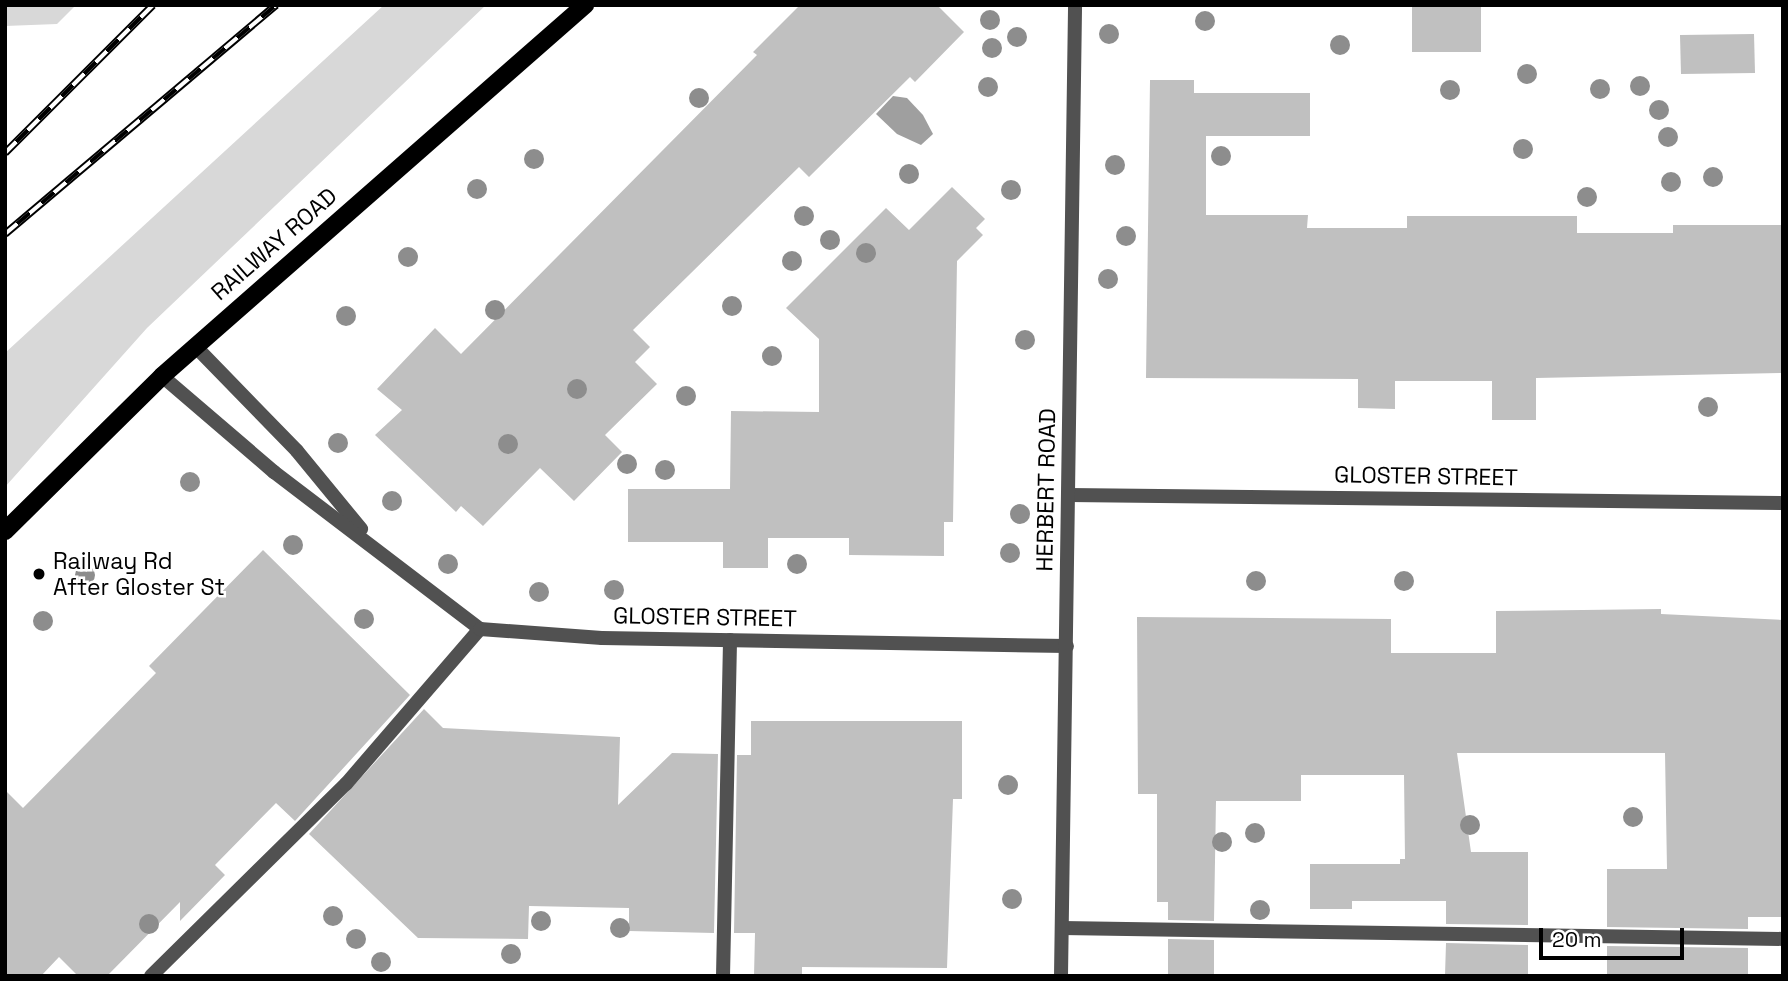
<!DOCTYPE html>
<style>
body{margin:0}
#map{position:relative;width:1788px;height:981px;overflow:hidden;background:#fff;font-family:"Space Grotesk",sans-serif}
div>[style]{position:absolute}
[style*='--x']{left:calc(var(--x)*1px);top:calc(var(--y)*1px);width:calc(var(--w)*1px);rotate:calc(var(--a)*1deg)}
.green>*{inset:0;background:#d8d8d8}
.water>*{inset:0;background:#9f9f9f}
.building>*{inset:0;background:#c0c0c0}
.lane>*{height:14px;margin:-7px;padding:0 7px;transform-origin:7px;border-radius:7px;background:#515151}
.street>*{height:14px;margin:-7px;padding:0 7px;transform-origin:7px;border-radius:7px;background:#515151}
.primary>*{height:18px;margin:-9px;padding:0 9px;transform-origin:9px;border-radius:9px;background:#000}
.rail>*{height:8px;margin-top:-4px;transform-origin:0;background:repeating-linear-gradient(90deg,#fff 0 16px,#000 0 32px);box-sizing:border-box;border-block:2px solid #000}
.trees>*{width:20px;height:20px;margin:-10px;border-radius:50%;background:#8d8d8d}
.dots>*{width:19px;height:19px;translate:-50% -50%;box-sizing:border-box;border:4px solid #fff;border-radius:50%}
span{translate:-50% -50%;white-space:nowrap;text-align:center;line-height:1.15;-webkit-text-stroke:5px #fff;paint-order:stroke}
.street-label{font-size:23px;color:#000}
.poi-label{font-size:23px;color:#000}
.left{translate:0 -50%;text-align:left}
.frame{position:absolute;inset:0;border:7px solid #000;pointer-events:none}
.scale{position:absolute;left:1539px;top:928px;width:145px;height:32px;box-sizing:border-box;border:4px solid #000;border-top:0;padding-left:9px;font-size:21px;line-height:24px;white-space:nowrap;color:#000;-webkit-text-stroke:5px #fff;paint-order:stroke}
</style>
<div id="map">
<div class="green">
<i style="clip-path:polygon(5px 5px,76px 5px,57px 24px,5px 26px)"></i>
<i style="clip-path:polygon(384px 5px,486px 5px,147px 328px,5px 487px,5px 353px)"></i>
</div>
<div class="water">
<i style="clip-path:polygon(893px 96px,907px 98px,923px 115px,933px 134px,921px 145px,897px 134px,876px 114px)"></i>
</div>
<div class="building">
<i style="clip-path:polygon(800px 5px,937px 5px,964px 32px,915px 82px,910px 77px,809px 177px,799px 167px,633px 330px,650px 347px,635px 362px,657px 384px,605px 435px,622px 452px,574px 501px,540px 468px,483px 526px,461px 506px,456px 512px,375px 435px,402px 410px,377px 389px,435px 328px,461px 354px,757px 55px,753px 52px)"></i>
<i style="clip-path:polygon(1412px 5px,1481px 5px,1481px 52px,1412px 52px)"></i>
<i style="clip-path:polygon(1754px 34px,1755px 73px,1681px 74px,1680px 35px)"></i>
<i style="clip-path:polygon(1150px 80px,1194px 80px,1194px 93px,1310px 93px,1310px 136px,1206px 136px,1206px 215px,1308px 215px,1307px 228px,1407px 228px,1407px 216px,1577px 216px,1577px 233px,1673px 233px,1673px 225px,1783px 225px,1783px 373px,1536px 378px,1536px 420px,1492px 420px,1492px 381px,1395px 381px,1395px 409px,1358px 408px,1358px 379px,1146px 378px)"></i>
<i style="clip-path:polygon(952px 187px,985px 219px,976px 228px,983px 235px,957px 261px,953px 522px,944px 522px,944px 556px,849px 555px,849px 538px,768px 538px,768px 568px,723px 568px,723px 542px,628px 542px,628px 489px,730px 489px,731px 411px,819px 412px,819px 339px,786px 308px,886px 208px,909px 230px)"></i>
<i style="clip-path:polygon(263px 550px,410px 695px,295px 821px,276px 803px,215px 865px,225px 875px,180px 921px,180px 902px,107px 976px,78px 976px,59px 957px,41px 976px,5px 976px,5px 790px,23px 808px,156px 673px,149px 666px)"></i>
<i style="clip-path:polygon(1661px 609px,1661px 614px,1783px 620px,1783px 917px,1748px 917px,1748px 929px,1607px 927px,1607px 869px,1667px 869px,1665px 753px,1457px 753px,1471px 852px,1528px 852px,1528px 925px,1446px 924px,1446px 901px,1352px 901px,1352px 909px,1310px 909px,1310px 864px,1400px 864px,1400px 859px,1405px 859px,1404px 775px,1301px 775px,1301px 801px,1216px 801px,1214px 921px,1168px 920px,1168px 902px,1157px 902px,1157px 794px,1138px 794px,1137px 617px,1391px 619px,1391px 653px,1496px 653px,1496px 611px)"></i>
<i style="clip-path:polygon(424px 709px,443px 728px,620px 737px,618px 805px,672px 753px,718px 754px,714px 933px,629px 931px,629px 908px,529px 906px,528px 939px,418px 938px,309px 834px)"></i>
<i style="clip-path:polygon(751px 721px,962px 721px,962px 799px,953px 799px,947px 968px,802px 967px,802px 976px,754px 976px,755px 933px,734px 933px,737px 755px,751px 755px)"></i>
<i style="clip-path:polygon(1168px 939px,1214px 940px,1214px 976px,1168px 976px)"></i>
<i style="clip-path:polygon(1446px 943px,1528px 945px,1528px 976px,1445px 976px)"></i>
<i style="clip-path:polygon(1607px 946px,1748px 948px,1748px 976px,1607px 976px)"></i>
</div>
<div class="lane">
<i style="--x:1062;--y:928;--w:721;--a:0.87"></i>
<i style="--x:151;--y:976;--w:274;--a:-44.6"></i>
<i style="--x:346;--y:784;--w:205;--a:-49.2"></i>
<i style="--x:723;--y:976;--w:336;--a:-88.8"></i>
</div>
<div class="street">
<i style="--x:195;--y:346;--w:146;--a:45.8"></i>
<i style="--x:297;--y:451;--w:101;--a:50.6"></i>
<i style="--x:162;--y:376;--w:148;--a:40.6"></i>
<i style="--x:274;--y:472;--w:259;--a:37.3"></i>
<i style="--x:480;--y:629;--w:122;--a:4.2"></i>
<i style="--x:602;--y:638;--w:465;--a:1"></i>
<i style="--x:1069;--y:495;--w:714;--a:0.64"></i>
<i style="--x:1061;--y:976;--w:971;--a:-89.17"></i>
</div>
<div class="primary">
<i style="--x:5;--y:531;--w:221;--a:-44.6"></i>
<i style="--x:162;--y:376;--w:563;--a:-41.25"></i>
</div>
<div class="rail">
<i style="--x:5;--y:153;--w:209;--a:-45"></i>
<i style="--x:5;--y:234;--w:355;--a:-40.2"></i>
</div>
<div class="trees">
<i style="left:990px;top:20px"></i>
<i style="left:1205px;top:21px"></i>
<i style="left:1109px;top:34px"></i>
<i style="left:1017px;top:37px"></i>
<i style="left:1340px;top:45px"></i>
<i style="left:992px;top:48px"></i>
<i style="left:1527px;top:74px"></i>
<i style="left:1640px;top:86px"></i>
<i style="left:988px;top:87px"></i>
<i style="left:1600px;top:89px"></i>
<i style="left:1450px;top:90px"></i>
<i style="left:699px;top:98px"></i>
<i style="left:1659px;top:110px"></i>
<i style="left:1668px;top:137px"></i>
<i style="left:1523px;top:149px"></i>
<i style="left:1221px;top:156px"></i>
<i style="left:534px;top:159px"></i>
<i style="left:1115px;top:165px"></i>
<i style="left:909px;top:174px"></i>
<i style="left:1713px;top:177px"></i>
<i style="left:1671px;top:182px"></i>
<i style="left:477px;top:189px"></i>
<i style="left:1011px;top:190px"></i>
<i style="left:1587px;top:197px"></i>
<i style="left:804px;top:216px"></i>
<i style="left:1126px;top:236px"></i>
<i style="left:830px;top:240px"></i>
<i style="left:866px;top:253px"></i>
<i style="left:408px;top:257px"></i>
<i style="left:792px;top:261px"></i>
<i style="left:1108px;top:279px"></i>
<i style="left:732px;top:306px"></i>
<i style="left:495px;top:310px"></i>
<i style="left:346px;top:316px"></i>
<i style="left:1025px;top:340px"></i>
<i style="left:772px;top:356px"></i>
<i style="left:577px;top:389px"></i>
<i style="left:686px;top:396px"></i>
<i style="left:1708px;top:407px"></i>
<i style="left:338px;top:443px"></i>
<i style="left:508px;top:444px"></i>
<i style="left:627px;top:464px"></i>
<i style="left:665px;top:470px"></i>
<i style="left:190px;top:482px"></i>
<i style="left:392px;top:501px"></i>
<i style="left:1020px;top:514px"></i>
<i style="left:293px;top:545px"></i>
<i style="left:1010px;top:553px"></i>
<i style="left:448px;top:564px"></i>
<i style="left:797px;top:564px"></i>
<i style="left:85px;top:575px"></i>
<i style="left:1256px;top:581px"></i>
<i style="left:1404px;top:581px"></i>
<i style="left:614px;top:590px"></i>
<i style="left:539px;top:592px"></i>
<i style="left:364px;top:619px"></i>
<i style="left:43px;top:621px"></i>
<i style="left:1008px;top:785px"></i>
<i style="left:1633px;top:817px"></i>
<i style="left:1470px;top:825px"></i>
<i style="left:1255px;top:833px"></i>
<i style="left:1222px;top:842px"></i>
<i style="left:1012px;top:899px"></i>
<i style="left:1260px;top:910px"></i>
<i style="left:333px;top:916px"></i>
<i style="left:541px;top:921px"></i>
<i style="left:149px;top:924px"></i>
<i style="left:620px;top:928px"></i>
<i style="left:356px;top:939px"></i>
<i style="left:511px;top:954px"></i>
<i style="left:381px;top:962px"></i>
</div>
<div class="dots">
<i style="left:39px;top:574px;background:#000"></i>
</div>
<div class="street-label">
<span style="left:274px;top:244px;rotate:-41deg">RAILWAY ROAD</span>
<span style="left:1426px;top:476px;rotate:1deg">GLOSTER STREET</span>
<span style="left:1046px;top:490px;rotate:-89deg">HERBERT ROAD</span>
<span style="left:705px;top:617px;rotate:1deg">GLOSTER STREET</span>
</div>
<div class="poi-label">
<span class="left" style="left:53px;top:574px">Railway Rd<br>After Gloster St</span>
</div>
<div class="frame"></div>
<div class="scale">20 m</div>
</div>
